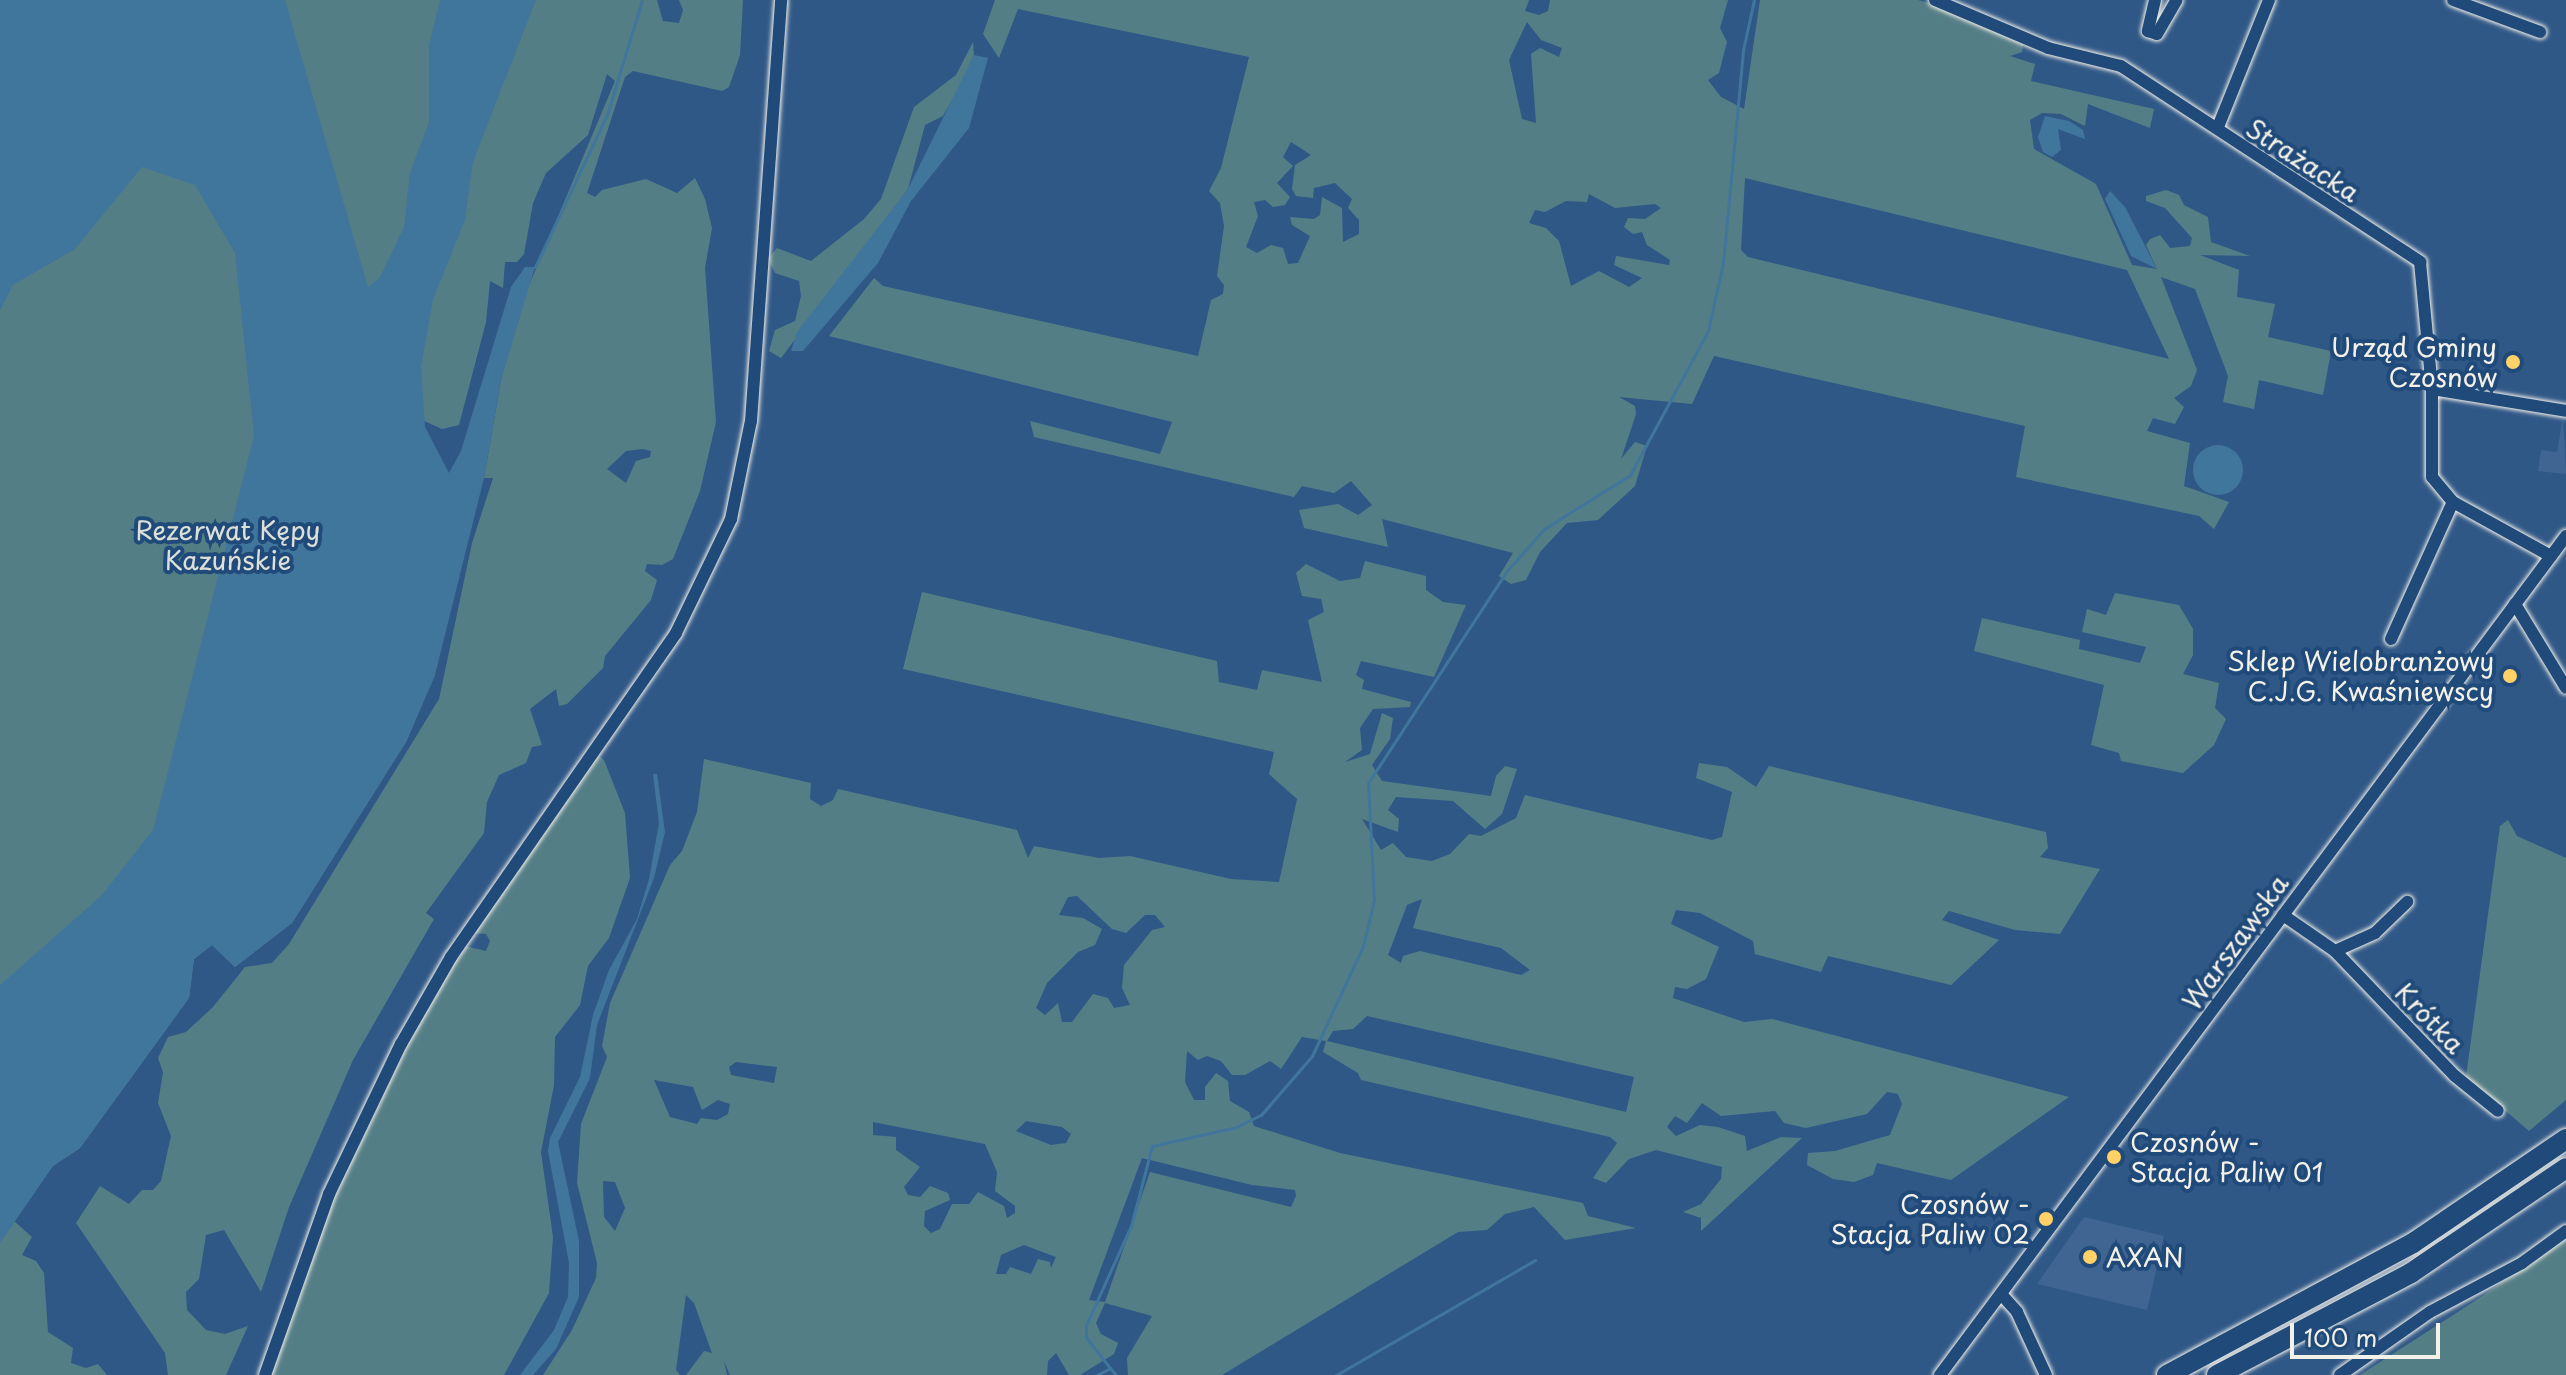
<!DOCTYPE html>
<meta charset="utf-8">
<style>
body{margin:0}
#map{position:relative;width:2566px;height:1375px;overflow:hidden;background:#305887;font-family:"Playpen Sans",sans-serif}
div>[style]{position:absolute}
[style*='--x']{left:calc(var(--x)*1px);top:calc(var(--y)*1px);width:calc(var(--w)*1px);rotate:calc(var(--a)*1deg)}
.built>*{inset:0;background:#406592}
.green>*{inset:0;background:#547e86}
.water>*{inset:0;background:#40769c}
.round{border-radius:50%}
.stream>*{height:3px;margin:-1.5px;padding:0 1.5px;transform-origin:1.5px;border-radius:1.5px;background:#40769c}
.roads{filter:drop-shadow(0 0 2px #f4f1e8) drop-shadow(0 0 2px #f4f1e8)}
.minor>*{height:12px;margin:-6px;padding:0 6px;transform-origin:6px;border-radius:6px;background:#1f4a7a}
.highway>*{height:20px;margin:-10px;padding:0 10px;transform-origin:10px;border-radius:10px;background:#1f4a7a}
.dots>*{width:22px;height:22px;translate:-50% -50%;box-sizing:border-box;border:4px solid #1f4a7a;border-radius:50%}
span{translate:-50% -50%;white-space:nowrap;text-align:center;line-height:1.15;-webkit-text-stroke:8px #1f4a7a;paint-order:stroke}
.street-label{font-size:26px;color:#f4f1e8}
.poi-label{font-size:26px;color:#f4f1e8}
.right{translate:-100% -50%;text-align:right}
.left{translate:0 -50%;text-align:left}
.park-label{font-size:26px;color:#dce0d9}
.scale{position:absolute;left:2290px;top:1323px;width:150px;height:36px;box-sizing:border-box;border:4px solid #f4f1e8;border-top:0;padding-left:10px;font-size:24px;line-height:28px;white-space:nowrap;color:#f4f1e8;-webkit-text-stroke:6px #1f4a7a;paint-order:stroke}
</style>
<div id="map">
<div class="built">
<i style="clip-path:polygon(2563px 417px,2566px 474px,2538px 471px,2541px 450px,2557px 452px)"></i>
<i style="clip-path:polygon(2084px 1217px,2164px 1236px,2147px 1310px,2037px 1284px)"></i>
</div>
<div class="green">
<i style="clip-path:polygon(evenodd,0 0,657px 0,663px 21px,679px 23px,683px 10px,679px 0,743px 0,740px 55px,729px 87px,722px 91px,633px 71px,625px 77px,587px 193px,595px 197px,602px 190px,646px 179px,677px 193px,695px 178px,705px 199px,712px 228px,705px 268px,716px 422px,700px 491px,673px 559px,662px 565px,647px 564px,645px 571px,657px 580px,651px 600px,605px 656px,603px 668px,567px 704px,559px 706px,556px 689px,530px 709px,542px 745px,532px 747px,526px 763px,499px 775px,487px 802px,484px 833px,426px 913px,434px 919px,353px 1060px,289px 1207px,261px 1292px,224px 1230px,206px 1235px,199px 1279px,186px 1292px,187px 1310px,206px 1330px,225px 1334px,248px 1326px,226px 1375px,168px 1375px,165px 1353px,76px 1223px,100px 1186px,129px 1204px,142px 1190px,153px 1190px,161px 1181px,171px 1136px,158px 1103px,163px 1072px,158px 1058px,168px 1037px,186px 1032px,213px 1007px,245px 967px,272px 963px,289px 944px,439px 699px,472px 543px,493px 478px,484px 478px,501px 380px,522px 302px,615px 81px,607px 74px,588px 135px,546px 173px,533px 203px,524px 254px,517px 262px,505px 262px,503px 288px,490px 281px,486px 322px,459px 425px,442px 429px,424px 421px,435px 675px,406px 742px,292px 923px,235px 967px,212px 945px,194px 959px,189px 998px,80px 1148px,53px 1166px,14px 1221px,32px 1237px,22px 1255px,36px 1261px,44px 1273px,48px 1332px,73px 1348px,71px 1363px,86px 1368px,98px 1364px,107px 1375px,0 1375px,0 0,643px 449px,651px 451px,650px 457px,636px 461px,626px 483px,607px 469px,626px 451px,643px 449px)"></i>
<i style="clip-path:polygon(evenodd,995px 0,1529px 0,1525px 11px,1539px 15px,1548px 11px,1550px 0,1728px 0,1720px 28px,1727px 42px,1719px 73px,1708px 80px,1721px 97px,1744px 109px,1760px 0,1918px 0,1948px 8px,2023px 45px,2022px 52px,2010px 56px,2035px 64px,2031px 81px,2154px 109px,2150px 128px,2088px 104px,2085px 126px,2061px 114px,2042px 113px,2030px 120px,2034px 149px,2096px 184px,2132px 265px,2157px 269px,2146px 245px,2150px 239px,2160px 235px,2170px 248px,2190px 246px,2192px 238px,2165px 208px,2146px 201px,2146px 196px,2166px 190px,2179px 195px,2184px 205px,2208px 217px,2211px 242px,2250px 256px,2200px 255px,2239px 270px,2237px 297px,2275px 304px,2268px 337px,2331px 351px,2323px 395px,2259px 380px,2254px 409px,2223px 402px,2228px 376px,2195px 289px,2161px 277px,2197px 370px,2191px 386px,2174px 398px,2184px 407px,2175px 424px,2153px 418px,2147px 431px,2190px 443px,2184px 486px,2229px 502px,2214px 529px,2199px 516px,2016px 477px,2025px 426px,1714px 356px,1692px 404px,1619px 397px,1635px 406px,1636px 414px,1621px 459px,1635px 442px,1647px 446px,1635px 486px,1598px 520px,1567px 523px,1540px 552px,1526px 580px,1511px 584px,1499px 576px,1513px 553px,1382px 519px,1388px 547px,1304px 528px,1299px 510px,1338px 504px,1358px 515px,1372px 505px,1351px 481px,1334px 493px,1302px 486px,1294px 497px,1034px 437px,1030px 421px,1160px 454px,1172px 422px,829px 336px,874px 278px,883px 286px,1198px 356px,1211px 300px,1223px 294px,1224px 285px,1217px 276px,1224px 226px,1220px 203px,1209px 191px,1221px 168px,1249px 57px,1018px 9px,999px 58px,983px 34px,995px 0,1527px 22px,1541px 40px,1562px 48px,1559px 57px,1540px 48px,1531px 54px,1536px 123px,1522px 119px,1509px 60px,1527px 22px,995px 0,1291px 142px,1311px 155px,1295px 165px,1292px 189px,1296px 196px,1313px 198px,1314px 188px,1335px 183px,1352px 199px,1348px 208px,1359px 220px,1359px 234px,1343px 242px,1342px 208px,1322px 197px,1320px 215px,1314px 219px,1290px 217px,1292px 225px,1310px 236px,1298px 263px,1288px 264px,1283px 248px,1271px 245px,1257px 253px,1246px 247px,1258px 216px,1254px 202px,1265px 200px,1273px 207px,1285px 205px,1290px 197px,1277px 183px,1293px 166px,1283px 157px,1291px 142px,995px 0,1745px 178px,2127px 270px,2169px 359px,1748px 257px,1741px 250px,1745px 178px,995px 0,1589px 194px,1615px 208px,1655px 204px,1661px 208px,1645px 219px,1628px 218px,1624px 227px,1633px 234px,1642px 232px,1647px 245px,1670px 260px,1669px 265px,1616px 256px,1614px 265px,1642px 278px,1629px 287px,1599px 271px,1571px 286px,1559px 241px,1546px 228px,1529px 223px,1535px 210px,1545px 212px,1566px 201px,1587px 202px,1589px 194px)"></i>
<i style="clip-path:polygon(973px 42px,974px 55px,958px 90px,943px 116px,925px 125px,908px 189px,781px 358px,769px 351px,775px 330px,795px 321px,801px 296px,799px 281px,775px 273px,768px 259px,777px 248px,811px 261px,864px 219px,881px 199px,914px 107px,956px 75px)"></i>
<i style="clip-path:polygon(evenodd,1365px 561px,1426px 576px,1426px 590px,1443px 602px,1466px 605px,1434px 677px,1361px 661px,1356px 675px,1364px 680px,1362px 689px,1411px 702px,1410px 707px,1373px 709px,1360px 728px,1362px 750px,1345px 762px,1370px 754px,1382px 713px,1393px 718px,1390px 739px,1372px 765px,1382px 781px,1491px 796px,1496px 776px,1505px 766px,1517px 769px,1502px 814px,1485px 829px,1453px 801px,1396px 797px,1388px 810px,1399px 819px,1398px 832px,1362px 819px,1381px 850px,1393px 843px,1406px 857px,1432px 861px,1450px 854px,1469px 834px,1481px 836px,1516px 818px,1525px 795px,1712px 840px,1722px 837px,1732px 792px,1696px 778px,1699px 763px,1727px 767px,1756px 787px,1769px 766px,2046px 832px,2048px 848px,2040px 857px,2100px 869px,2060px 934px,2015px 930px,1949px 911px,1942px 920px,1999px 940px,1951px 985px,1828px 956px,1821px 972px,1755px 954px,1753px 941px,1700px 913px,1676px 910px,1671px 924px,1719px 947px,1706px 979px,1687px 989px,1675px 987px,1673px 998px,1744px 1022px,1772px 1019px,2069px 1097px,1951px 1180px,1877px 1163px,1873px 1175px,1854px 1182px,1833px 1179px,1807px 1165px,1808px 1153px,1835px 1151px,1890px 1135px,1902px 1104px,1898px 1094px,1887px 1092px,1867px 1114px,1806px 1128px,1784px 1123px,1775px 1111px,1721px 1116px,1702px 1103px,1687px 1123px,1675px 1116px,1667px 1127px,1676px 1136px,1700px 1125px,1718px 1127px,1745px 1136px,1747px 1151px,1781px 1137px,1802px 1138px,1701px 1231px,1701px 1218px,1683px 1212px,1701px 1204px,1721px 1179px,1722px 1167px,1656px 1150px,1629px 1159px,1606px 1183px,1593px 1178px,1617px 1143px,1610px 1137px,1361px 1080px,1358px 1073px,1323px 1052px,1326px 1041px,1302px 1037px,1281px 1069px,1270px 1061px,1245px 1075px,1232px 1075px,1221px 1061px,1207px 1056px,1198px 1060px,1187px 1051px,1185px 1082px,1194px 1100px,1205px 1100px,1205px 1087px,1216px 1073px,1228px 1081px,1230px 1101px,1249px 1112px,1254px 1126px,1340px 1153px,1583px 1203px,1588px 1216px,1636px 1228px,1565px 1240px,1534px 1207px,1505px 1214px,1487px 1230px,1458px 1232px,1222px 1375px,1128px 1375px,1127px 1358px,1152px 1316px,1105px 1303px,1096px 1323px,1101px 1334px,1118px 1343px,1114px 1354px,1080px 1375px,1069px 1375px,1056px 1353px,1048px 1361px,1047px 1375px,730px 1375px,724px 1361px,727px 1375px,686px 1375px,704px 1351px,712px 1353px,694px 1303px,686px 1295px,676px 1370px,680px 1375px,543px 1375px,572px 1330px,596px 1278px,597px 1263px,577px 1183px,581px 1124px,607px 1057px,602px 1046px,610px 1003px,670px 865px,682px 851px,697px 812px,704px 759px,811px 783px,810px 799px,821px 806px,833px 800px,838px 789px,1017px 830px,1028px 858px,1034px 846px,1099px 858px,1130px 856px,1231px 879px,1279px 882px,1297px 799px,1269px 774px,1274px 752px,903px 669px,922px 592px,1217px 661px,1219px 682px,1257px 690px,1262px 670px,1322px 682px,1308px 620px,1324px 612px,1321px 599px,1302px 596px,1296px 573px,1306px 564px,1340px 581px,1360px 578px,1365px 561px,1077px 896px,1112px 929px,1126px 933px,1145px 915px,1155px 915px,1165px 927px,1152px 930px,1124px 965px,1122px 988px,1130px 1005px,1114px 1008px,1108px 998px,1093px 994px,1072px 1022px,1062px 1022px,1058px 1003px,1045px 1015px,1036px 1008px,1047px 983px,1078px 952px,1095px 945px,1102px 929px,1083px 918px,1059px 915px,1068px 897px,1077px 896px,1365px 561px,1422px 899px,1413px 928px,1501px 948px,1530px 970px,1521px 975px,1420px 951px,1403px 956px,1401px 963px,1388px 955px,1407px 905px,1422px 899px,1365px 561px,1367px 1016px,1634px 1077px,1626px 1112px,1327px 1041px,1333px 1031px,1353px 1029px,1367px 1016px,1365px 561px,736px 1062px,777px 1067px,774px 1083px,731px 1075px,729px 1067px,736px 1062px,1365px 561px,654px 1080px,693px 1087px,702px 1110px,718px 1100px,730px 1104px,728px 1114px,717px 1120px,701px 1118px,697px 1124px,670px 1117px,654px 1080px,1365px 561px,1026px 1121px,1062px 1127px,1071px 1134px,1066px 1143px,1051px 1145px,1016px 1131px,1026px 1121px,1365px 561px,873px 1122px,985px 1144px,997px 1172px,995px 1191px,1015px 1206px,1015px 1213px,1007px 1218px,1004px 1206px,978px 1192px,969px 1204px,952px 1204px,940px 1229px,931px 1233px,924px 1226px,925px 1211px,950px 1200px,948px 1193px,930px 1186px,920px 1197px,908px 1195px,904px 1187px,920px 1167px,896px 1150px,896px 1137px,873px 1135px,873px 1122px,1365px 561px,1142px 1158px,1252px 1185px,1295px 1190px,1296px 1196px,1291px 1207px,1150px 1172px,1105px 1302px,1089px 1300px,1142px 1158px,1365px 561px,603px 1181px,615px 1182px,625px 1208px,615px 1231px,604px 1217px,603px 1181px,1365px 561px,1024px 1245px,1056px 1257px,1051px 1268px,1050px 1262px,1038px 1259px,1031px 1274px,1010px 1267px,1006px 1274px,996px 1274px,1001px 1255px,1024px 1245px)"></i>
<i style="clip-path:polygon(2115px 593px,2179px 605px,2193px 629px,2193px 655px,2183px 674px,2219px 683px,2215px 708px,2226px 719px,2214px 745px,2183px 773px,2121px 761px,2119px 753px,2091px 745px,2104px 685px,1974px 651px,1982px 618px,2080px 640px,2079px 649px,2140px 663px,2146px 647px,2082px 632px,2087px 609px,2106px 615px)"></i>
<i style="clip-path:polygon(597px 755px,604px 760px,625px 813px,630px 878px,609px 938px,588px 966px,580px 1005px,555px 1037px,554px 1085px,541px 1152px,553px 1237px,549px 1293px,504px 1375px,271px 1375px,328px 1211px,415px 1030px,465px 946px,486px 951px,490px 941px,486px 934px,472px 933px)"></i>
<i style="clip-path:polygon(2508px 820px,2517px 836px,2566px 858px,2566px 1100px,2529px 1131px,2466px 1077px,2500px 826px)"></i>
<i style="clip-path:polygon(2566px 1238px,2566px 1375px,2360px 1375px,2481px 1297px)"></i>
</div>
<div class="water">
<i style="clip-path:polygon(0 0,285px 0,368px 287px,380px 277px,404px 227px,410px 173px,429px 122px,429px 46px,440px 0,536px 0,473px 162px,465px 220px,433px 300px,421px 367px,425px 427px,449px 473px,461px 451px,511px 287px,525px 267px,535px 267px,501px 380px,484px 478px,435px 675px,406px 742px,292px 923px,235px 967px,212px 945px,194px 959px,189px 998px,80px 1148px,53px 1166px,0 1243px,0 985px,101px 896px,153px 830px,254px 436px,235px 253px,195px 185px,142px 167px,75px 249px,13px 285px,0 311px)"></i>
<i style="clip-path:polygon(974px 55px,988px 58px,969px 128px,911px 201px,878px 263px,803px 351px,791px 351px,797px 332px,908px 189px)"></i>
<i style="clip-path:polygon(2045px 116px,2069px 121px,2083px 130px,2085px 139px,2058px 129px,2061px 150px,2052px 157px,2043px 152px,2038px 137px)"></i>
<i style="clip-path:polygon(2110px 191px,2125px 207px,2157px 269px,2131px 256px,2105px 199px)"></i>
<i class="round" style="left:2193px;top:445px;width:50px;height:50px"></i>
<i style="clip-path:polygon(653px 774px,657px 774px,665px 832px,654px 878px,597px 1025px,590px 1078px,558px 1142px,579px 1241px,579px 1297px,556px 1349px,533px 1375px,520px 1375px,554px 1330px,568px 1297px,569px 1263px,548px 1151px,550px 1138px,580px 1077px,593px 1015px,609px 970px,637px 919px,649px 879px,659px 823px)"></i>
</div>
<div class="stream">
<i style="--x:535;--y:267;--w:168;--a:-64.7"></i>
<i style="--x:607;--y:115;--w:120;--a:-73.1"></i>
<i style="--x:1110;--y:1368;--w:39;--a:-128"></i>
<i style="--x:1086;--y:1337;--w:12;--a:-90"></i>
<i style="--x:1086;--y:1325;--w:109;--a:-65.6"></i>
<i style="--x:1131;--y:1226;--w:83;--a:-75.3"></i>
<i style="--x:1152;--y:1146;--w:86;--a:-12.7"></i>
<i style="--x:1236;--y:1127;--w:28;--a:-26"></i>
<i style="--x:1261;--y:1115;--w:78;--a:-49.2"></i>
<i style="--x:1312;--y:1056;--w:121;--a:-65.1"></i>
<i style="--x:1363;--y:946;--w:47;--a:-76.6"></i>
<i style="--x:1374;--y:900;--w:117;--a:-92.9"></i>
<i style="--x:1368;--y:783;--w:252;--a:-56.8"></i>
<i style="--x:1506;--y:572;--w:57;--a:-48.5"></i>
<i style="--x:1544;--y:529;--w:102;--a:-32.1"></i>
<i style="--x:1630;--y:475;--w:164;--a:-61.6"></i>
<i style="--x:1708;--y:331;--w:70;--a:-77.6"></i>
<i style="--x:1723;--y:263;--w:214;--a:-84.6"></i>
<i style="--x:1743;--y:50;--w:51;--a:-77.6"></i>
<i style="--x:1097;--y:1375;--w:15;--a:-28"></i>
<i style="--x:1110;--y:1368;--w:9;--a:49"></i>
<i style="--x:1336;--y:1375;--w:230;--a:-30"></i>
</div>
<div class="roads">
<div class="minor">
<i style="--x:1935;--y:0;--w:123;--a:23"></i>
<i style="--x:2048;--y:48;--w:75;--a:13.9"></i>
<i style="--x:2121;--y:66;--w:358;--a:33.2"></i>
<i style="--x:2420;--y:262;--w:128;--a:84.6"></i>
<i style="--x:2432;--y:389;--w:88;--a:90"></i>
<i style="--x:2432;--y:477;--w:33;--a:50"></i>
<i style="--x:2453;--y:502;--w:112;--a:28.9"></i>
<i style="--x:2155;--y:0;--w:32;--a:103"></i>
<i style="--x:2148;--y:31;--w:9;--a:18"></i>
<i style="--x:2157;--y:34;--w:39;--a:-60"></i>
<i style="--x:2453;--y:0;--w:93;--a:20.2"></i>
<i style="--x:2218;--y:127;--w:137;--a:-68.1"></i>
<i style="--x:2432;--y:389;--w:136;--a:9.3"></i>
<i style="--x:2515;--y:604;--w:98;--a:58.7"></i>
<i style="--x:2391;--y:639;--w:150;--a:-65.7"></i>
<i style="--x:2283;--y:915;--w:63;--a:34.7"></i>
<i style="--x:2335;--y:951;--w:173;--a:46.2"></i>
<i style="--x:2455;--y:1076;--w:55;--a:39.1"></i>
<i style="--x:2335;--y:951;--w:44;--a:-24.2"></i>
<i style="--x:2375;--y:933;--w:45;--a:-44.1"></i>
<i style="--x:2001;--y:1294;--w:24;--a:48"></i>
<i style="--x:2017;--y:1312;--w:69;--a:65.3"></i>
<i style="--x:265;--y:1375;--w:192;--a:-70.5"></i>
<i style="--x:329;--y:1194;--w:166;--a:-64.4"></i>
<i style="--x:401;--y:1044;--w:100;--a:-60.1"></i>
<i style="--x:451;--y:957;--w:394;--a:-55.2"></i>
<i style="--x:676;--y:633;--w:127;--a:-64.2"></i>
<i style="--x:731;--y:519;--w:100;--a:-78.5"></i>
<i style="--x:751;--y:421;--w:422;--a:-85.9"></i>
<i style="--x:1940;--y:1375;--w:1047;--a:-53.27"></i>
<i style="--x:2340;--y:1375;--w:110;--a:-35"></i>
<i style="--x:2430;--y:1312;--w:104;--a:-28"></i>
<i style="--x:2522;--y:1263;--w:54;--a:-36"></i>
</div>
<div class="highway">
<i style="--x:2167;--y:1375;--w:279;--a:-28.2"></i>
<i style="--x:2413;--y:1243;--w:185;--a:-34.2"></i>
<i style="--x:2217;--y:1375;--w:219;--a:-27.7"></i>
<i style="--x:2411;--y:1273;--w:187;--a:-34.1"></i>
</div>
</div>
<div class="dots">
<i style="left:2513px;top:362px;background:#ffd166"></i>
<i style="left:2510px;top:676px;background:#ffd166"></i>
<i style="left:2114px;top:1157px;background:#ffd166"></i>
<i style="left:2046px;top:1219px;background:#ffd166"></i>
<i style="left:2090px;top:1257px;background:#ffd166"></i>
</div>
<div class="street-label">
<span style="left:2303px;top:160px;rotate:33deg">Strażacka</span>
<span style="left:2235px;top:942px;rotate:-54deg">Warszawska</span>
<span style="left:2430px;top:1018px;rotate:46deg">Krótka</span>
</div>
<div class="poi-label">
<span class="right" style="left:2497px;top:362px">Urząd Gminy<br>Czosnów</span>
<span class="right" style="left:2494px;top:676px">Sklep Wielobranżowy<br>C.J.G. Kwaśniewscy</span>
<span class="left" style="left:2130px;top:1157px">Czosnów -<br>Stacja Paliw 01</span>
<span class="right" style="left:2030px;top:1219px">Czosnów -<br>Stacja Paliw 02</span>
<span class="left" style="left:2106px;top:1257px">AXAN</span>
</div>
<div class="park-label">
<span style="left:228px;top:545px">Rezerwat Kępy<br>Kazuńskie</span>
</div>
<div class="scale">100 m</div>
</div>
